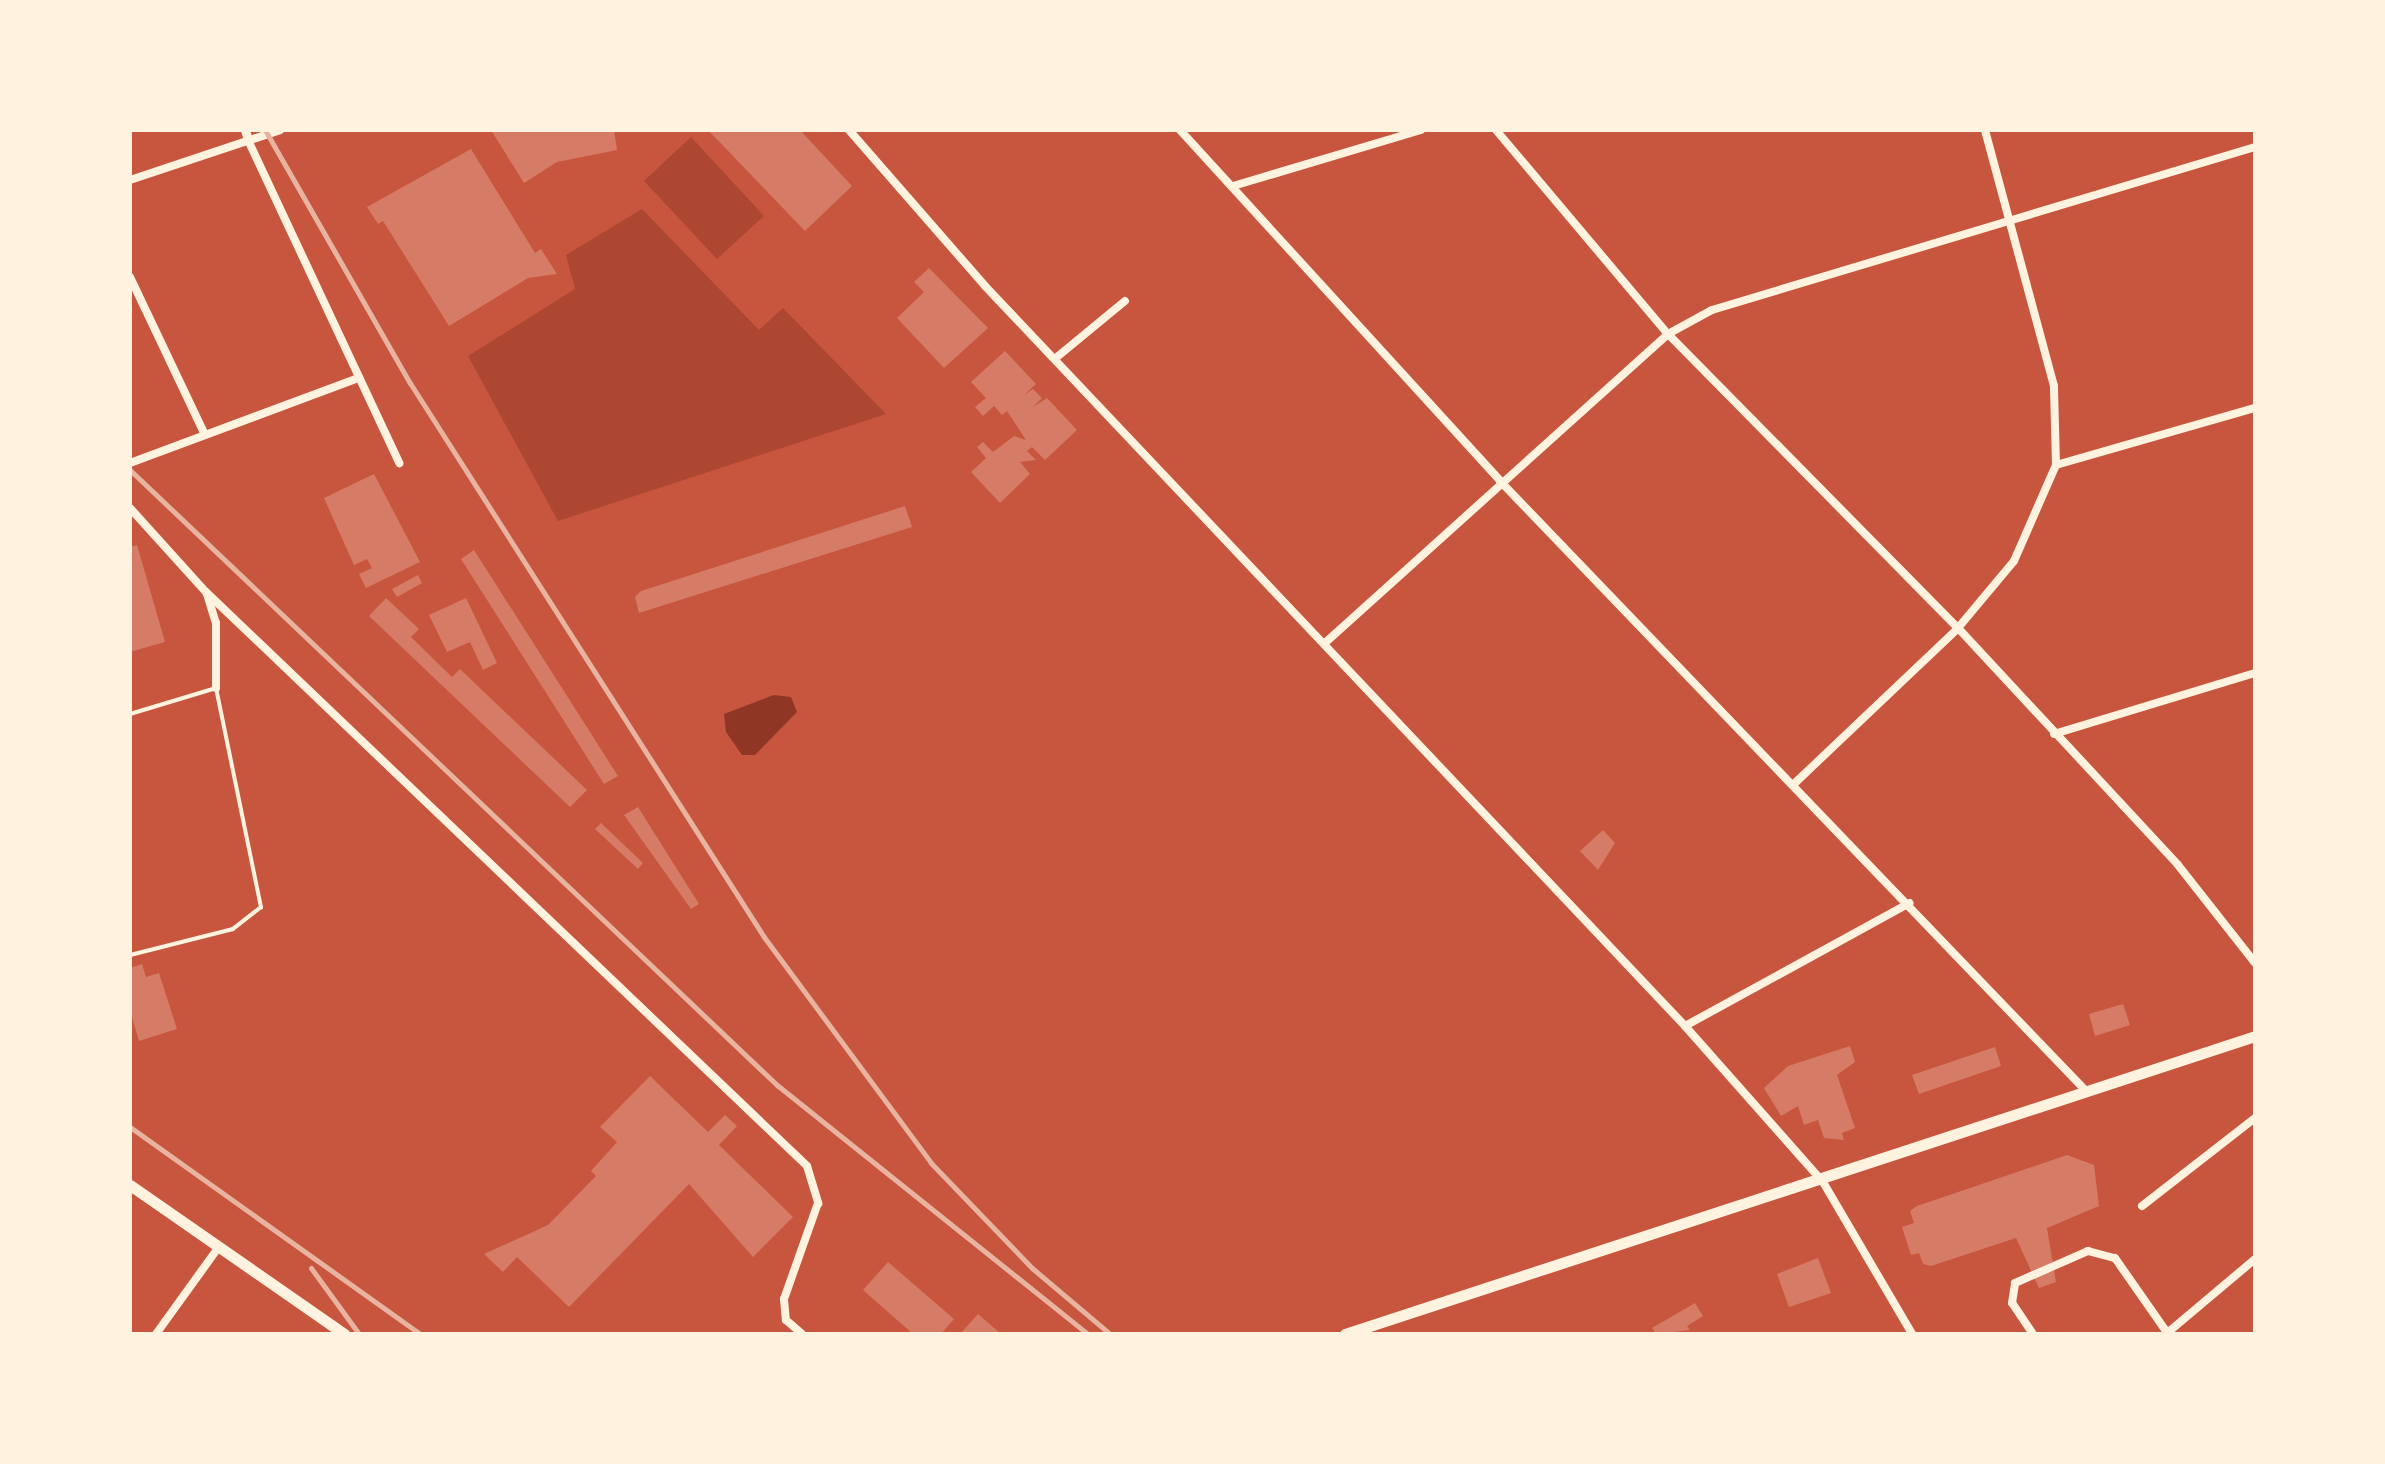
<!DOCTYPE html>
<style>
body{margin:0}
#map{position:relative;width:2385px;height:1464px;overflow:hidden;background:#c8553d;font-family:"DejaVu Sans",sans-serif}
div>[style]{position:absolute}
[style*='--x']{left:calc(var(--x)*1px);top:calc(var(--y)*1px);width:calc(var(--w)*1px);rotate:calc(var(--a)*1deg)}
.green>*{inset:0;background:#ae4732}
.water>*{inset:0;background:#8f3625}
.building>*{inset:0;background:#d67c66}
.service>*{height:4px;margin:-2px;padding:0 2px;transform-origin:2px;border-radius:2px;background:#fff3e0}
.minor>*{height:8px;margin:-4px;padding:0 4px;transform-origin:4px;border-radius:4px;background:#fff3e0}
.tertiary>*{height:9px;margin:-4.5px;padding:0 4.5px;transform-origin:4.5px;border-radius:4.5px;background:#fff3e0}
.primary>*{height:11px;margin:-5.5px;padding:0 5.5px;transform-origin:5.5px;border-radius:5.5px;background:#fff3e0}
.rail>*{height:5px;margin:-2.5px;padding:0 2.5px;transform-origin:2.5px;border-radius:2.5px;background:#e9b49f}
span{translate:-50% -50%;white-space:nowrap;text-align:center;line-height:1.15;-webkit-text-stroke:10px #fff3e0;paint-order:stroke}
.frame{position:absolute;inset:0;border:132px solid #fff3e0;pointer-events:none}
</style>
<div id="map">
<div class="green">
<i style="clip-path:polygon(691px 137px,764px 216px,717px 259px,644px 181px)"></i>
<i style="clip-path:polygon(642px 209px,759px 330px,783px 308px,886px 414px,558px 521px,468px 356px,575px 289px,566px 255px)"></i>
</div>
<div class="water">
<i style="clip-path:polygon(774px 695px,791px 697px,797px 712px,755px 755px,742px 755px,726px 732px,724px 714px)"></i>
</div>
<div class="building">
<i style="clip-path:polygon(491px 130px,614px 130px,617px 150px,557px 162px,524px 183px)"></i>
<i style="clip-path:polygon(708px 130px,800px 130px,852px 186px,805px 231px)"></i>
<i style="clip-path:polygon(471px 149px,535px 253px,541px 249px,557px 274px,528px 278px,449px 326px,383px 221px,378px 224px,367px 207px)"></i>
<i style="clip-path:polygon(929px 268px,988px 328px,944px 368px,897px 318px,924px 292px,914px 282px)"></i>
<i style="clip-path:polygon(1005px 351px,1036px 384px,1024px 395px,1033px 389px,1042px 398px,1033px 407px,1047px 398px,1077px 430px,1045px 460px,1032px 447px,1027px 451px,1036px 460px,1020px 462px,1030px 474px,1000px 503px,971px 472px,986px 458px,977px 447px,983px 442px,993px 452px,1014px 436px,1026px 440px,1007px 411px,1002px 415px,994px 406px,983px 416px,975px 407px,986px 398px,971px 382px)"></i>
<i style="clip-path:polygon(374px 474px,420px 562px,366px 588px,359px 574px,372px 568px,367px 559px,354px 565px,324px 498px)"></i>
<i style="clip-path:polygon(905px 506px,912px 527px,639px 613px,635px 597px,641px 591px)"></i>
<i style="clip-path:polygon(137px 545px,165px 642px,130px 652px,130px 547px)"></i>
<i style="clip-path:polygon(474px 550px,618px 776px,604px 784px,461px 559px)"></i>
<i style="clip-path:polygon(418px 575px,422px 583px,397px 597px,392px 589px)"></i>
<i style="clip-path:polygon(386px 598px,419px 629px,411px 637px,452px 677px,460px 669px,587px 790px,570px 807px,369px 616px)"></i>
<i style="clip-path:polygon(466px 598px,497px 663px,483px 670px,470px 642px,447px 652px,429px 615px)"></i>
<i style="clip-path:polygon(638px 807px,699px 904px,691px 909px,624px 815px)"></i>
<i style="clip-path:polygon(601px 823px,643px 863px,638px 869px,595px 829px)"></i>
<i style="clip-path:polygon(1603px 830px,1615px 843px,1598px 870px,1580px 851px)"></i>
<i style="clip-path:polygon(142px 964px,146px 977px,159px 973px,177px 1029px,139px 1041px,130px 1011px,130px 968px)"></i>
<i style="clip-path:polygon(2123px 1004px,2130px 1025px,2095px 1036px,2089px 1014px)"></i>
<i style="clip-path:polygon(1850px 1046px,1855px 1062px,1837px 1075px,1855px 1128px,1842px 1133px,1844px 1140px,1824px 1138px,1818px 1120px,1804px 1125px,1798px 1106px,1781px 1116px,1764px 1088px,1788px 1066px)"></i>
<i style="clip-path:polygon(1995px 1047px,2001px 1066px,1919px 1094px,1912px 1075px)"></i>
<i style="clip-path:polygon(650px 1076px,708px 1132px,725px 1115px,737px 1126px,719px 1145px,793px 1217px,753px 1257px,689px 1184px,569px 1307px,517px 1257px,503px 1272px,484px 1254px,548px 1225px,596px 1176px,591px 1171px,617px 1142px,600px 1127px)"></i>
<i style="clip-path:polygon(2067px 1155px,2094px 1165px,2099px 1206px,2047px 1228px,2056px 1282px,2039px 1288px,2016px 1238px,1931px 1266px,1923px 1264px,1919px 1253px,1911px 1255px,1902px 1227px,1914px 1223px,1910px 1211px,1917px 1206px)"></i>
<i style="clip-path:polygon(1818px 1258px,1831px 1293px,1789px 1307px,1777px 1274px)"></i>
<i style="clip-path:polygon(888px 1262px,954px 1319px,941px 1334px,913px 1334px,863px 1290px)"></i>
<i style="clip-path:polygon(1695px 1303px,1703px 1316px,1687px 1326px,1690px 1330px,1656px 1334px,1652px 1328px)"></i>
<i style="clip-path:polygon(978px 1314px,1001px 1334px,960px 1334px)"></i>
</div>
<div class="service">
<i style="--x:130;--y:714;--w:90;--a:-16.8"></i>
<i style="--x:216;--y:688;--w:224;--a:78.4"></i>
<i style="--x:261;--y:907;--w:36;--a:142"></i>
<i style="--x:233;--y:929;--w:106;--a:165.8"></i>
</div>
<div class="minor">
<i style="--x:849;--y:130;--w:207;--a:48.9"></i>
<i style="--x:985;--y:286;--w:1019;--a:46.59"></i>
<i style="--x:1685;--y:1026;--w:208;--a:48.5"></i>
<i style="--x:1823;--y:1182;--w:176;--a:59.6"></i>
<i style="--x:1180;--y:130;--w:475;--a:47.6"></i>
<i style="--x:1500;--y:481;--w:846;--a:46.15"></i>
<i style="--x:1496;--y:130;--w:267;--a:49.9"></i>
<i style="--x:1668;--y:334;--w:413;--a:45.4"></i>
<i style="--x:1958;--y:628;--w:323;--a:47.1"></i>
<i style="--x:2178;--y:865;--w:125;--a:51.8"></i>
<i style="--x:248;--y:140;--w:357;--a:64.9"></i>
<i style="--x:130;--y:180;--w:158;--a:-18.4"></i>
<i style="--x:1233;--y:186;--w:196;--a:-16.6"></i>
<i style="--x:130;--y:277;--w:173;--a:64.6"></i>
<i style="--x:1057;--y:357;--w:88;--a:-39.5"></i>
<i style="--x:130;--y:463;--w:243;--a:-20.4"></i>
<i style="--x:2056;--y:465;--w:207;--a:-16"></i>
<i style="--x:130;--y:508;--w:113;--a:47.9"></i>
<i style="--x:206;--y:592;--w:831;--a:43.68"></i>
<i style="--x:807;--y:1166;--w:39;--a:73"></i>
<i style="--x:818;--y:1203;--w:102;--a:109.5"></i>
<i style="--x:784;--y:1299;--w:21;--a:85"></i>
<i style="--x:786;--y:1320;--w:21;--a:41"></i>
<i style="--x:207;--y:594;--w:30;--a:73"></i>
<i style="--x:216;--y:623;--w:65;--a:90"></i>
<i style="--x:1326;--y:642;--w:460;--a:-42"></i>
<i style="--x:1668;--y:334;--w:50;--a:-28.6"></i>
<i style="--x:1712;--y:310;--w:567;--a:-16.71"></i>
<i style="--x:2054;--y:734;--w:210;--a:-16.9"></i>
<i style="--x:1796;--y:782;--w:224;--a:-43.5"></i>
<i style="--x:1958;--y:628;--w:87;--a:-50.1"></i>
<i style="--x:2014;--y:561;--w:105;--a:-66.4"></i>
<i style="--x:2056;--y:465;--w:79;--a:-91.5"></i>
<i style="--x:2054;--y:386;--w:265;--a:-105.1"></i>
<i style="--x:1685;--y:1026;--w:256;--a:-28.7"></i>
<i style="--x:2142;--y:1206;--w:143;--a:-37.9"></i>
<i style="--x:156;--y:1334;--w:106;--a:-54.2"></i>
<i style="--x:2033;--y:1334;--w:37;--a:-124"></i>
<i style="--x:2012;--y:1303;--w:20;--a:-81"></i>
<i style="--x:2015;--y:1283;--w:80;--a:-23.7"></i>
<i style="--x:2088;--y:1251;--w:28;--a:15"></i>
<i style="--x:2115;--y:1258;--w:93;--a:55.1"></i>
<i style="--x:2166;--y:1334;--w:116;--a:-40.1"></i>
</div>
<div class="tertiary">
<i style="--x:245;--y:130;--w:10;--a:73"></i>
</div>
<div class="primary">
<i style="--x:130;--y:1185;--w:261;--a:34.8"></i>
<i style="--x:1345;--y:1334;--w:958;--a:-18.13"></i>
</div>
<div class="rail">
<i style="--x:265;--y:130;--w:292;--a:60.2"></i>
<i style="--x:410;--y:383;--w:657;--a:57.42"></i>
<i style="--x:764;--y:937;--w:281;--a:53.5"></i>
<i style="--x:931;--y:1163;--w:146;--a:46.1"></i>
<i style="--x:1032;--y:1268;--w:102;--a:40.2"></i>
<i style="--x:130;--y:470;--w:893;--a:43.55"></i>
<i style="--x:777;--y:1085;--w:398;--a:38.7"></i>
<i style="--x:130;--y:1127;--w:356;--a:35.5"></i>
<i style="--x:311;--y:1268;--w:82;--a:54"></i>
</div>
<div class="frame"></div>
</div>
